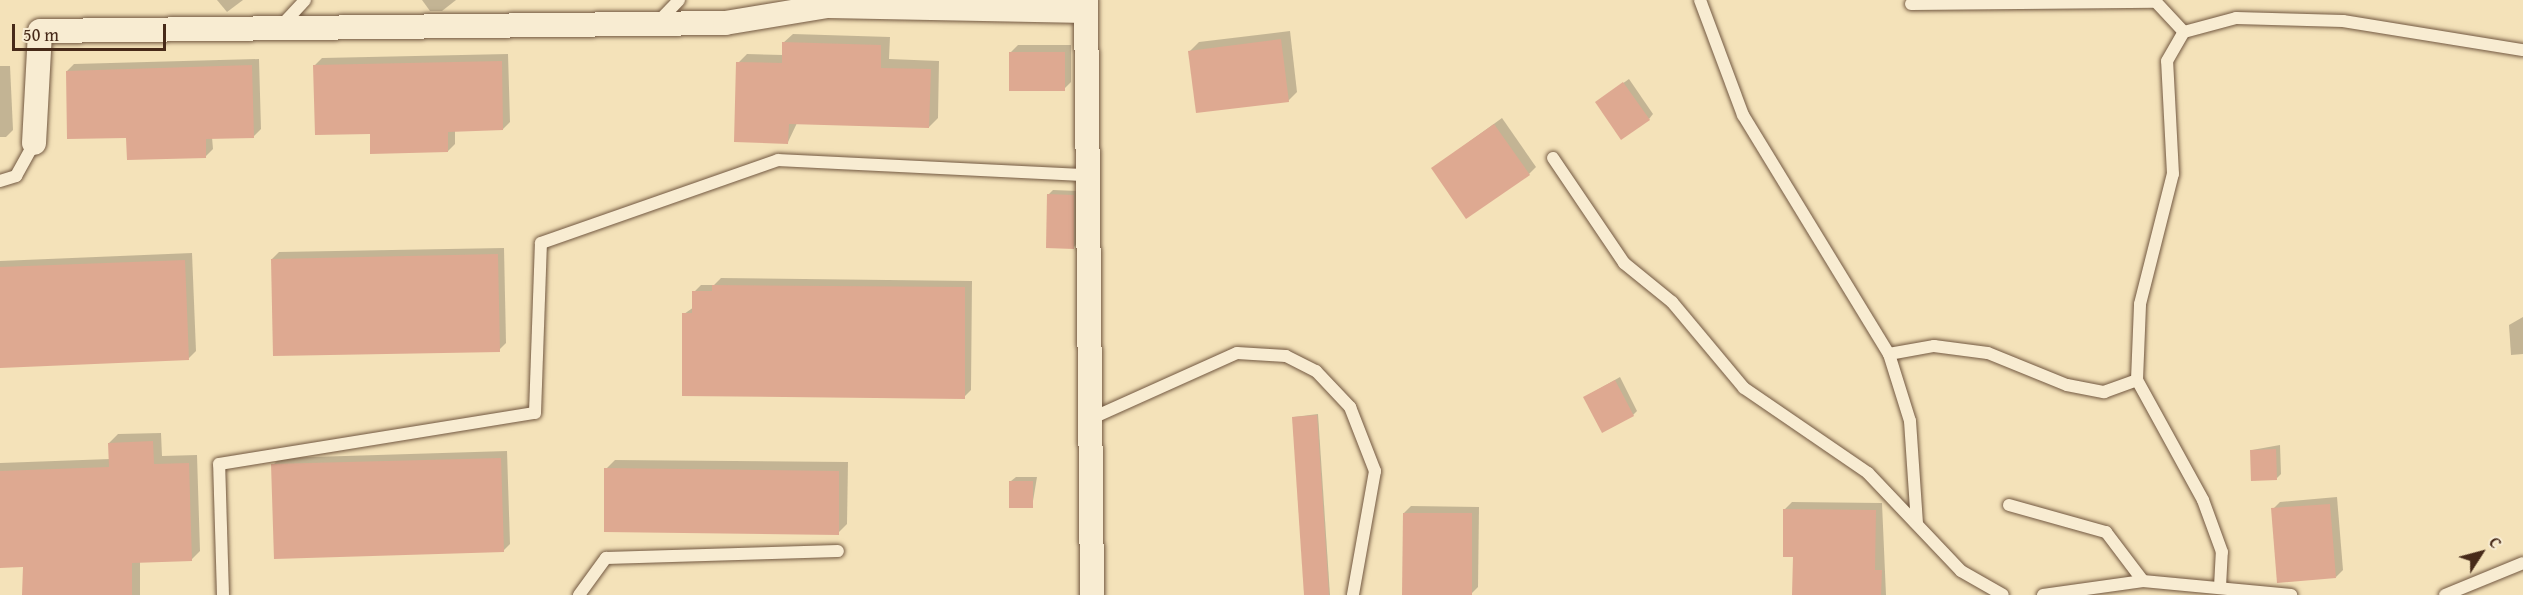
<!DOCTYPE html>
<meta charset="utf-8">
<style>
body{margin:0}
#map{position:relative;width:2523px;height:595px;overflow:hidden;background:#f4e2b9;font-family:"Gentium Book Plus",serif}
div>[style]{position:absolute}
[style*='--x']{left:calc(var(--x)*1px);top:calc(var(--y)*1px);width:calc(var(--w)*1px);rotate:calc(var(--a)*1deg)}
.shadow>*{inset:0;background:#0003}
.building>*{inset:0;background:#dea991}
.roads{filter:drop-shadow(0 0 2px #725841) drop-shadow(0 0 2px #725841)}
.service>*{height:12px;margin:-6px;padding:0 6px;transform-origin:6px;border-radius:6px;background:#f8ecd2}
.minor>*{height:24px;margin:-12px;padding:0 12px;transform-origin:12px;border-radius:12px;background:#f8ecd2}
span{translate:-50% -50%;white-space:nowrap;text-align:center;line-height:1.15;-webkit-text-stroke:6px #f8ecd2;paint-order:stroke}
.north{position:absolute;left:2451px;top:523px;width:60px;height:60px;-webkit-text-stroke:4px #f8ecd2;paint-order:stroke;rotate:54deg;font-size:16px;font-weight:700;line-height:24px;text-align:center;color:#472a19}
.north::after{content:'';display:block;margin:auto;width:21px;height:27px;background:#472a19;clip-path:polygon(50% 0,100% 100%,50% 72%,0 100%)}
.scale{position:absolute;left:12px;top:24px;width:154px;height:27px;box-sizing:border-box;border:3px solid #472a19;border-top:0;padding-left:8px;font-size:18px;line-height:21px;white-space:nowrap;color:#472a19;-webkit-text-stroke:4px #f8ecd2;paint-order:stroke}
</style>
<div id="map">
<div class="shadow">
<i style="clip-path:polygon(217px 0,243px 0,227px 12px)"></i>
<i style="clip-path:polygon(422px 0,456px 0,442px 11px,430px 11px)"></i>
<i style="clip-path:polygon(1290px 31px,1297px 92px,1288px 101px,1190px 51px,1199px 42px)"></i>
<i style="clip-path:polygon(793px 34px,890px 37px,889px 59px,939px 61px,938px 118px,929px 127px,797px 123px,788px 142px,738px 63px,747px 54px,783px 55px,783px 43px)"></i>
<i style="clip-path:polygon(1018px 45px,1071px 45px,1071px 82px,1064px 89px,1011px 52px)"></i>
<i style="clip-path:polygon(508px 54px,510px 122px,503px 129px,455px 130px,455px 144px,448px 151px,371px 133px,315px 65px,322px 58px)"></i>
<i style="clip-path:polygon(259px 59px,261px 129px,254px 136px,212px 137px,213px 149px,206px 156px,128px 136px,67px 71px,74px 64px)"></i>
<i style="clip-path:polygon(0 66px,10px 66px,13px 130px,6px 137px,0 137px)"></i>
<i style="clip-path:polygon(1629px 79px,1653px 114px,1649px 119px,1602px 98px)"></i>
<i style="clip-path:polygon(1502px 118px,1536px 167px,1529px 174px,1433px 168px)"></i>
<i style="clip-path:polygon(1053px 190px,1078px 191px,1078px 242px,1074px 247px,1048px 195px)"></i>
<i style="clip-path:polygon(504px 248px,506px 343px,499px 350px,272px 259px,279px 252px)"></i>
<i style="clip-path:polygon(192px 253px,196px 351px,189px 358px,0 366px,0 261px)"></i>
<i style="clip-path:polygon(721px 278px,972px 281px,971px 390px,964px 397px,684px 314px,694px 307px,694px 292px,701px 285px,714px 285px)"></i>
<i style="clip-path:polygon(2523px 317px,2523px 354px,2511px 355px,2509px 325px)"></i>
<i style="clip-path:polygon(1620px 377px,1637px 411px,1633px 415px,1585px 397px)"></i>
<i style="clip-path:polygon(1318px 414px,1330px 595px,1305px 595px,1294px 417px)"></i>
<i style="clip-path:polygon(161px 433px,162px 456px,197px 455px,200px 551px,191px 560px,140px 561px,140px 595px,24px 595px,24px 565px,0 566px,0 463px,110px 459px,109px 443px,118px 434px)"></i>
<i style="clip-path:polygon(2280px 445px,2281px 474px,2277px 478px,2252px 450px)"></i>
<i style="clip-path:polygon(507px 451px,510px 544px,503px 551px,273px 465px,280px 458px)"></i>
<i style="clip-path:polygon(615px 460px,848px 462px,847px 524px,838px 533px,606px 469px)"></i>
<i style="clip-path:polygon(1016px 477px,1037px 477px,1032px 507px,1011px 481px)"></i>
<i style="clip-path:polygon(2337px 497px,2343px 570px,2336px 577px,2273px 509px,2280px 502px)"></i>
<i style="clip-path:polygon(1792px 502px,1882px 503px,1886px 595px,1793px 595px,1794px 555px,1785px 509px)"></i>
<i style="clip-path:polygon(1411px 506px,1479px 507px,1478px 587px,1471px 594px,1404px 513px)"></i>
</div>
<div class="building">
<i style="clip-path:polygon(1281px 39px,1289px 102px,1196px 113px,1188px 51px)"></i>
<i style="clip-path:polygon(782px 42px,881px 45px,881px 68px,931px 69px,929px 128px,789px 124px,788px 144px,734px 142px,736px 62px,782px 63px)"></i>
<i style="clip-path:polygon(1009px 52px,1065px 52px,1065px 91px,1009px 91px)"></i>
<i style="clip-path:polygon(502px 61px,503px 130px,448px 132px,448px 152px,370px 154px,370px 134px,315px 135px,313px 65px)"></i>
<i style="clip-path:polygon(252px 65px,254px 138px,206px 139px,206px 158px,127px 160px,126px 138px,67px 139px,66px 71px)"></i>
<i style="clip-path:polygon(1623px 82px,1650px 120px,1621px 140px,1595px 102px)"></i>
<i style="clip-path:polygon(1494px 124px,1530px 175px,1466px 219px,1431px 168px)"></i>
<i style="clip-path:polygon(1047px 194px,1074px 195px,1074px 249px,1046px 248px)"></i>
<i style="clip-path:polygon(498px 254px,500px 352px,273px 356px,271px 259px)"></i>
<i style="clip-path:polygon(185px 260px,189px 360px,0 368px,0 267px)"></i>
<i style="clip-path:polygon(712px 285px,965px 287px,965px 399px,682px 396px,682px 313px,692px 313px,692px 291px,712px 291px)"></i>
<i style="clip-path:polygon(1615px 380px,1634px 416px,1602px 433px,1583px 397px)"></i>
<i style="clip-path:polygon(1317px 415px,1329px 595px,1304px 595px,1292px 417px)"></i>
<i style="clip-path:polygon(153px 441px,154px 464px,189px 463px,192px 561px,132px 563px,132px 595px,22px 595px,23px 567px,0 568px,0 471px,109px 467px,108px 443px)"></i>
<i style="clip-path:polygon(2276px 449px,2277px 480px,2251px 481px,2250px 450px)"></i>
<i style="clip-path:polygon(501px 458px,504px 552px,274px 559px,271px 464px)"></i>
<i style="clip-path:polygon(604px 468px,839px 471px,839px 535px,604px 532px)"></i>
<i style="clip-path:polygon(1009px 481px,1033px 481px,1033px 508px,1009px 508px)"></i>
<i style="clip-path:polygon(2330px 504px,2336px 578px,2277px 583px,2271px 508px)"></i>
<i style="clip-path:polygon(1783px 509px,1876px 510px,1875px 570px,1882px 570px,1881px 595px,1792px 595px,1793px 557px,1783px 557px)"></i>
<i style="clip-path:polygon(1403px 513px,1472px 513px,1472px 595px,1402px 595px)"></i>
</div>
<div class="roads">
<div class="service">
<i style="--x:1700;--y:0;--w:123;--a:69.5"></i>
<i style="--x:1743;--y:115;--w:280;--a:58.6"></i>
<i style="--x:1889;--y:354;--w:70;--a:72.6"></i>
<i style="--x:1910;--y:421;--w:103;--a:86.1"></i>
<i style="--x:1911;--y:4;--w:245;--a:-0.5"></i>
<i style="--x:2156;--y:2;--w:41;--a:47"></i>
<i style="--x:656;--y:24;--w:33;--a:-46"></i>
<i style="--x:281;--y:26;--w:35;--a:-47"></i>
<i style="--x:1553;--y:158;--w:127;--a:55.9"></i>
<i style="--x:1624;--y:263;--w:62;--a:39.1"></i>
<i style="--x:1672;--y:302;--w:112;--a:50.1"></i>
<i style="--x:1744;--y:388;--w:150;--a:34.4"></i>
<i style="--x:1868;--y:473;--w:135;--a:46.5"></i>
<i style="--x:1961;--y:571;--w:48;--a:29.7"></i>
<i style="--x:0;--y:181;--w:17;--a:-17"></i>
<i style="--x:16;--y:176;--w:38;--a:-61"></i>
<i style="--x:1889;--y:354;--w:46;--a:-10.1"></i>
<i style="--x:1934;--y:346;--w:54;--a:7.4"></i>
<i style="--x:1988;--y:353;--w:85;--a:22.1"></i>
<i style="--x:2067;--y:385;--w:38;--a:11"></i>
<i style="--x:2104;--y:392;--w:35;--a:-20"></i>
<i style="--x:1090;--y:419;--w:161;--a:-24.2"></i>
<i style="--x:1237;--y:353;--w:49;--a:3.5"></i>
<i style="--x:1286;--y:356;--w:34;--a:27"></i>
<i style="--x:1316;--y:371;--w:50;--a:46.6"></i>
<i style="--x:1350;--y:407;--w:69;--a:68.7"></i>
<i style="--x:1375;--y:471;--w:126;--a:100.1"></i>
<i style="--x:2009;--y:505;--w:101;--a:15.6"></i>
<i style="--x:2106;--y:532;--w:61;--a:52.9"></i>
<i style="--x:2220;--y:587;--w:35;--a:-87"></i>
<i style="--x:2222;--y:552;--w:55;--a:-110.1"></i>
<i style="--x:2203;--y:500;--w:137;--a:-118.8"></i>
<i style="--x:2137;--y:380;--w:76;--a:-87.7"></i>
<i style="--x:2140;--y:304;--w:134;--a:-75.8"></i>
<i style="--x:2173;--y:174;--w:113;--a:-93"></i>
<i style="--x:2167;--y:61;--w:34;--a:-60"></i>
<i style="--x:2184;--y:32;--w:54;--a:-15.1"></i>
<i style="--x:2236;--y:18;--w:107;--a:1.6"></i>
<i style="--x:2343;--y:21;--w:182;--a:9.2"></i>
<i style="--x:223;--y:595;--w:131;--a:-91.7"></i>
<i style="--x:219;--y:464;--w:320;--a:-9.2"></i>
<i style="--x:535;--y:413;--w:170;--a:-88"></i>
<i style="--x:541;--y:243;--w:251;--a:-19.3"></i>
<i style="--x:778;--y:160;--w:309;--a:2.8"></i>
<i style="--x:579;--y:595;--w:46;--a:-53.9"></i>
<i style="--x:606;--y:558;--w:232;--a:-1.7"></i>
<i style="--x:2043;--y:595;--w:101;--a:-8"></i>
<i style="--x:2143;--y:581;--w:149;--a:5.4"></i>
<i style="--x:2445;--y:595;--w:84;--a:-22.3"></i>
</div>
<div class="minor">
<i style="--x:1086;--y:0;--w:595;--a:89.42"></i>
<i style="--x:34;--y:143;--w:112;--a:-86.9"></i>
<i style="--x:40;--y:31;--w:685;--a:-0.67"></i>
<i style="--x:725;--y:23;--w:104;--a:-9.4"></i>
<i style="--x:828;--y:6;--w:258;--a:1.1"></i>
</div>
</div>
<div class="north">С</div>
<div class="scale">50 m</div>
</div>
